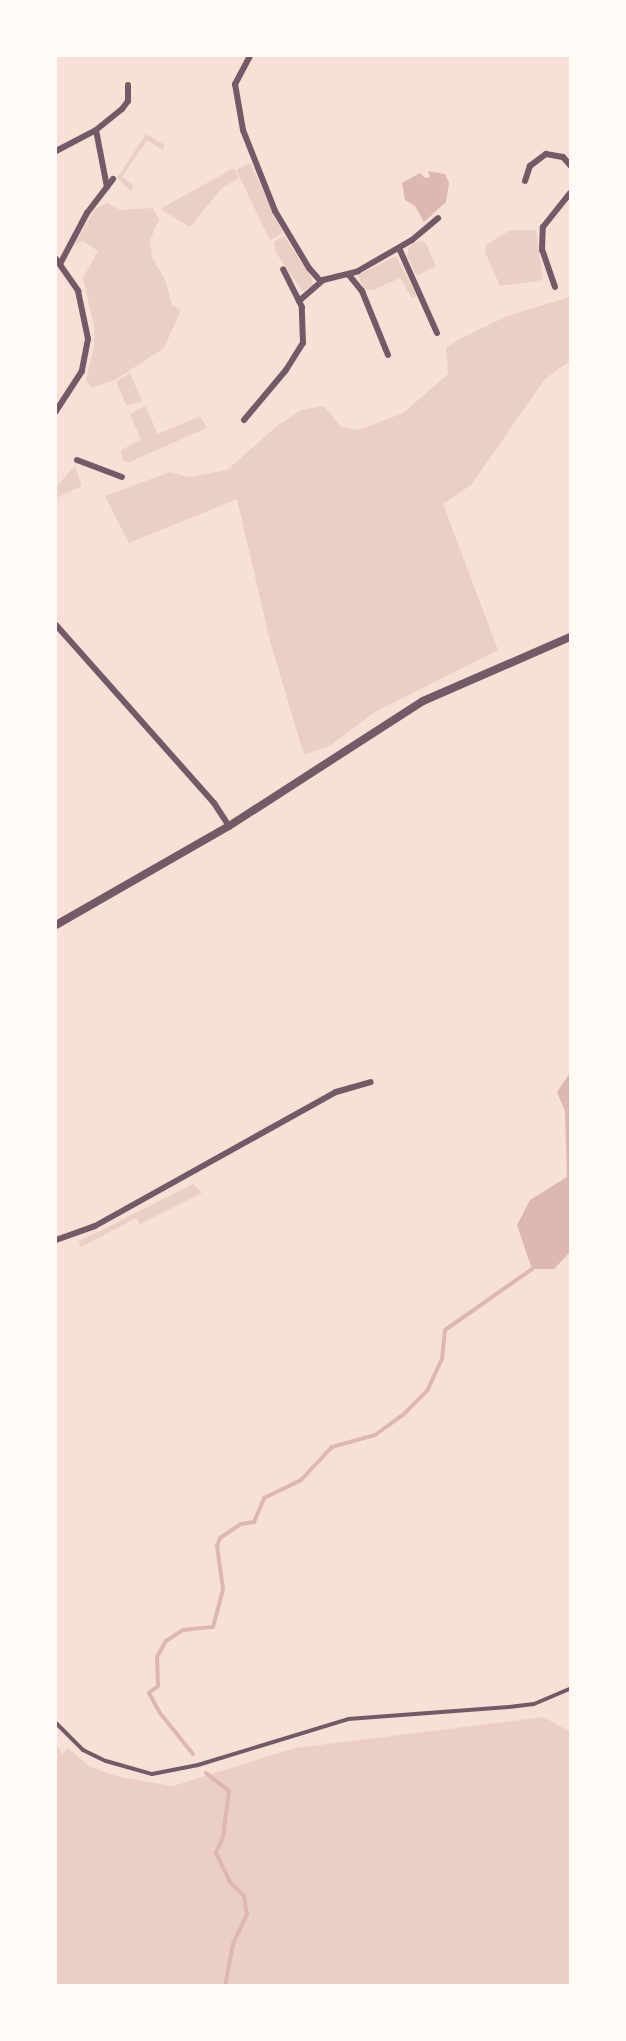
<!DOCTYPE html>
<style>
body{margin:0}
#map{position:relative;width:626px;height:2041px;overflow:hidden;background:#f7e1d7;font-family:"Archivo Narrow",sans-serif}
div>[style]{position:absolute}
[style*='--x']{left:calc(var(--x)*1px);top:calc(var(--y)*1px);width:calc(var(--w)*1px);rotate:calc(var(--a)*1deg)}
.green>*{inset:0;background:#ebcfc5}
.water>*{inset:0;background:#dcb8b0}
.stream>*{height:4px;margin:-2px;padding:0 2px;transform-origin:2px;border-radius:2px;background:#dcb8b0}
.service>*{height:4px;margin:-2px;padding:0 2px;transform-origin:2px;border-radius:2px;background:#755966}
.minor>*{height:6px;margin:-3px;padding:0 3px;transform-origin:3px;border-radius:3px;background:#755966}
.tertiary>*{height:8px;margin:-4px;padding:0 4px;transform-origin:4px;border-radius:4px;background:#755966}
span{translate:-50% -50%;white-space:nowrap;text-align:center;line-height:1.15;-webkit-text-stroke:4.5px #fffaf5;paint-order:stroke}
.frame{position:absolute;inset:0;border:57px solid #fffaf5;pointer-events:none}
</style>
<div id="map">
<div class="green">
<i style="clip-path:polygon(146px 134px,165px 145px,162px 150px,147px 140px,122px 177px,134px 186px,131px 191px,117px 178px)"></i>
<i style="clip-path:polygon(250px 163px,283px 233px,270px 240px,236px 170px)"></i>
<i style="clip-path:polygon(234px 168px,239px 178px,221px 189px,190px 227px,160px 209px)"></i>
<i style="clip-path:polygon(107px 203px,121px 210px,153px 208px,159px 219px,150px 240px,152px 257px,166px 282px,172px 305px,181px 310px,164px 348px,115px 380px,91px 388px,86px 380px,94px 348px,94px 326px,83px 278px,98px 251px,83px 241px,74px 245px,95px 209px)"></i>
<i style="clip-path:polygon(536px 230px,543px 280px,500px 286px,485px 252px,486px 245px,510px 230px)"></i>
<i style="clip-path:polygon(284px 236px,312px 278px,313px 285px,307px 289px,302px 291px,275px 251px,274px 242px)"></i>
<i style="clip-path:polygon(418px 241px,425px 242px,436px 266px,417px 276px,407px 256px,409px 247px)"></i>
<i style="clip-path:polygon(396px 256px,417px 296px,412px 298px,400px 278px,373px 290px,364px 289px,358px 275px)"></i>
<i style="clip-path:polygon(570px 297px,570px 361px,545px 379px,471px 485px,443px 504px,498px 650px,375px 712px,331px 745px,304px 755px,270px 641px,237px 499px,129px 543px,105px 496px,170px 472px,189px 477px,227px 470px,277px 426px,301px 410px,324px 406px,341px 427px,359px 430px,403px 413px,448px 374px,446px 348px,458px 340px,507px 316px)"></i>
<i style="clip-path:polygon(130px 373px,142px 401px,127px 406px,116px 382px)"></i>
<i style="clip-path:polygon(145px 406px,158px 434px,200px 416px,207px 428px,127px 463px,122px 459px,121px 450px,141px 440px,130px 414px)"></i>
<i style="clip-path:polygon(75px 466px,82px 486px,56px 498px,56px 487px)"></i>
<i style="clip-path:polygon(193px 1184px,202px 1193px,140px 1224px,136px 1218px,81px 1247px,78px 1242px)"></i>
<i style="clip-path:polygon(544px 1717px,570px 1732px,570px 1985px,56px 1985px,56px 1744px,62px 1754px,68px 1748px,90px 1767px,120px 1777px,173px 1786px,295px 1748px)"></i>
</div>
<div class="water">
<i style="clip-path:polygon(428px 171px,445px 174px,449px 183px,446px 202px,424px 222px,415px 206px,405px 200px,402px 183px,420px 173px,425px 178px,430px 177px)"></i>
<i style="clip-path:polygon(570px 1073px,570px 1252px,554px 1269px,532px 1269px,517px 1225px,530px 1200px,567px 1177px,565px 1111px,557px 1092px)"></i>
</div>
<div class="stream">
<i style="--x:193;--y:1754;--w:53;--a:-128.8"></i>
<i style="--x:160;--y:1713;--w:23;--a:-119"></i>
<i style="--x:149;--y:1693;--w:11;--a:-38"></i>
<i style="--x:158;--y:1686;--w:29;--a:-92"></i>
<i style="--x:157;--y:1657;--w:18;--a:-61"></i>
<i style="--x:166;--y:1641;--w:20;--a:-33"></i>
<i style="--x:183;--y:1630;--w:30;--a:-6"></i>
<i style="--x:213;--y:1627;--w:39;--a:-75"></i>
<i style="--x:223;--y:1589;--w:43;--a:-97.9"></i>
<i style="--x:217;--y:1546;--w:9;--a:-69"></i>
<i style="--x:220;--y:1538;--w:25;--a:-34"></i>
<i style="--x:241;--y:1524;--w:13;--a:-9"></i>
<i style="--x:254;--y:1522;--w:26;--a:-67"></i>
<i style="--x:264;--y:1498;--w:41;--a:-25.9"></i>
<i style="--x:301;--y:1480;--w:45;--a:-46.8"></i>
<i style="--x:332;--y:1447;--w:45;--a:-15.6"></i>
<i style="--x:375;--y:1435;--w:34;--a:-36"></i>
<i style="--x:403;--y:1415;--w:34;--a:-45"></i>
<i style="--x:427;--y:1391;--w:35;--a:-65"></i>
<i style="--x:442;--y:1359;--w:29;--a:-84"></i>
<i style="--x:445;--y:1330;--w:106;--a:-35"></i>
<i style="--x:206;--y:1773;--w:29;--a:38"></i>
<i style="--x:229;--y:1791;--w:46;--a:97.4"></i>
<i style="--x:223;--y:1837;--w:17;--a:114"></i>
<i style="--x:216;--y:1853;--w:32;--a:64"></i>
<i style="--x:230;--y:1882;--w:20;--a:45"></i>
<i style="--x:244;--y:1896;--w:18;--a:81"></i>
<i style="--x:247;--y:1914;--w:33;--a:115"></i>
<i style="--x:233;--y:1944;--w:43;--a:100.8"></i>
</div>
<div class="service">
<i style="--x:56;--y:1723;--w:38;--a:45"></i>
<i style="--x:83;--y:1750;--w:25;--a:26"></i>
<i style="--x:106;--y:1761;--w:48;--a:15.8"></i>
<i style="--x:152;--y:1774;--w:47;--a:-11.1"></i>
<i style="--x:198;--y:1765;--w:157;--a:-17"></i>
<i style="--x:348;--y:1719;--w:161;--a:-4.3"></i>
<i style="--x:509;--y:1707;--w:25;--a:-7"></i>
<i style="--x:534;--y:1704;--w:39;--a:-23"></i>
</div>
<div class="minor">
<i style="--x:250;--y:56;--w:32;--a:118"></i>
<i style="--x:235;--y:84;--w:47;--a:80.1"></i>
<i style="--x:243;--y:130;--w:87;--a:68.4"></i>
<i style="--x:275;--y:211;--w:66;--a:59.2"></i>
<i style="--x:309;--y:268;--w:18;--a:49"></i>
<i style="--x:96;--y:130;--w:58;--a:79.1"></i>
<i style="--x:56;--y:151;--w:45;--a:-27.7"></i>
<i style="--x:96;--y:130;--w:33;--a:-39"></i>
<i style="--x:122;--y:109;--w:10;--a:-53"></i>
<i style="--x:128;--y:101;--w:16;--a:-90"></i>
<i style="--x:525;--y:181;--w:16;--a:-72"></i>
<i style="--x:530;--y:166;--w:20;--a:-37"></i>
<i style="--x:546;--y:154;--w:17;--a:10"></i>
<i style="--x:563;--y:157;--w:11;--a:49"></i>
<i style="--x:399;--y:248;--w:93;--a:65.9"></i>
<i style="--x:56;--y:259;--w:39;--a:55"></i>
<i style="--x:78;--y:291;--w:49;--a:78.2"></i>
<i style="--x:88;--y:339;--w:33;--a:101"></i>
<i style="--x:82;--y:371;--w:48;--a:123"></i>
<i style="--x:60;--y:264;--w:58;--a:-62.1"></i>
<i style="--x:87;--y:213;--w:43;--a:-52.6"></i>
<i style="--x:349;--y:275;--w:21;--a:51"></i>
<i style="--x:362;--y:291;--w:69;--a:67.9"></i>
<i style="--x:555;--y:287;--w:39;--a:-109"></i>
<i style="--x:542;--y:250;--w:23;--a:-88"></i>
<i style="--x:543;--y:227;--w:43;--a:-51.5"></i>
<i style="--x:299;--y:301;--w:32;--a:-41"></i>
<i style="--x:323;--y:280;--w:36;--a:-14"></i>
<i style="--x:358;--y:271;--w:62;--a:-29.9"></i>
<i style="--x:412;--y:240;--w:34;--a:-40"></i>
<i style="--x:244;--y:420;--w:65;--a:-50"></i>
<i style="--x:286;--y:370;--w:32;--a:-58"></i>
<i style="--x:303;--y:343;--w:36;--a:-92"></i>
<i style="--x:302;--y:307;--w:42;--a:-116.6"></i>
<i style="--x:77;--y:460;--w:48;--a:20.7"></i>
<i style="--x:56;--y:625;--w:238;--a:48.4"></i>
<i style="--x:214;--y:803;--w:27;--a:57"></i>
<i style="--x:56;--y:1240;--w:41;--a:-19.7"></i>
<i style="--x:95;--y:1226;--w:276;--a:-29.1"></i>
<i style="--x:336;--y:1092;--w:36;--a:-16"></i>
</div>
<div class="tertiary">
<i style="--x:56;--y:925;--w:199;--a:-29.8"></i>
<i style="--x:229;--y:826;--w:231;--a:-32.8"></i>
<i style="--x:423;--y:701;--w:160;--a:-23.5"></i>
</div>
<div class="frame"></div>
</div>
